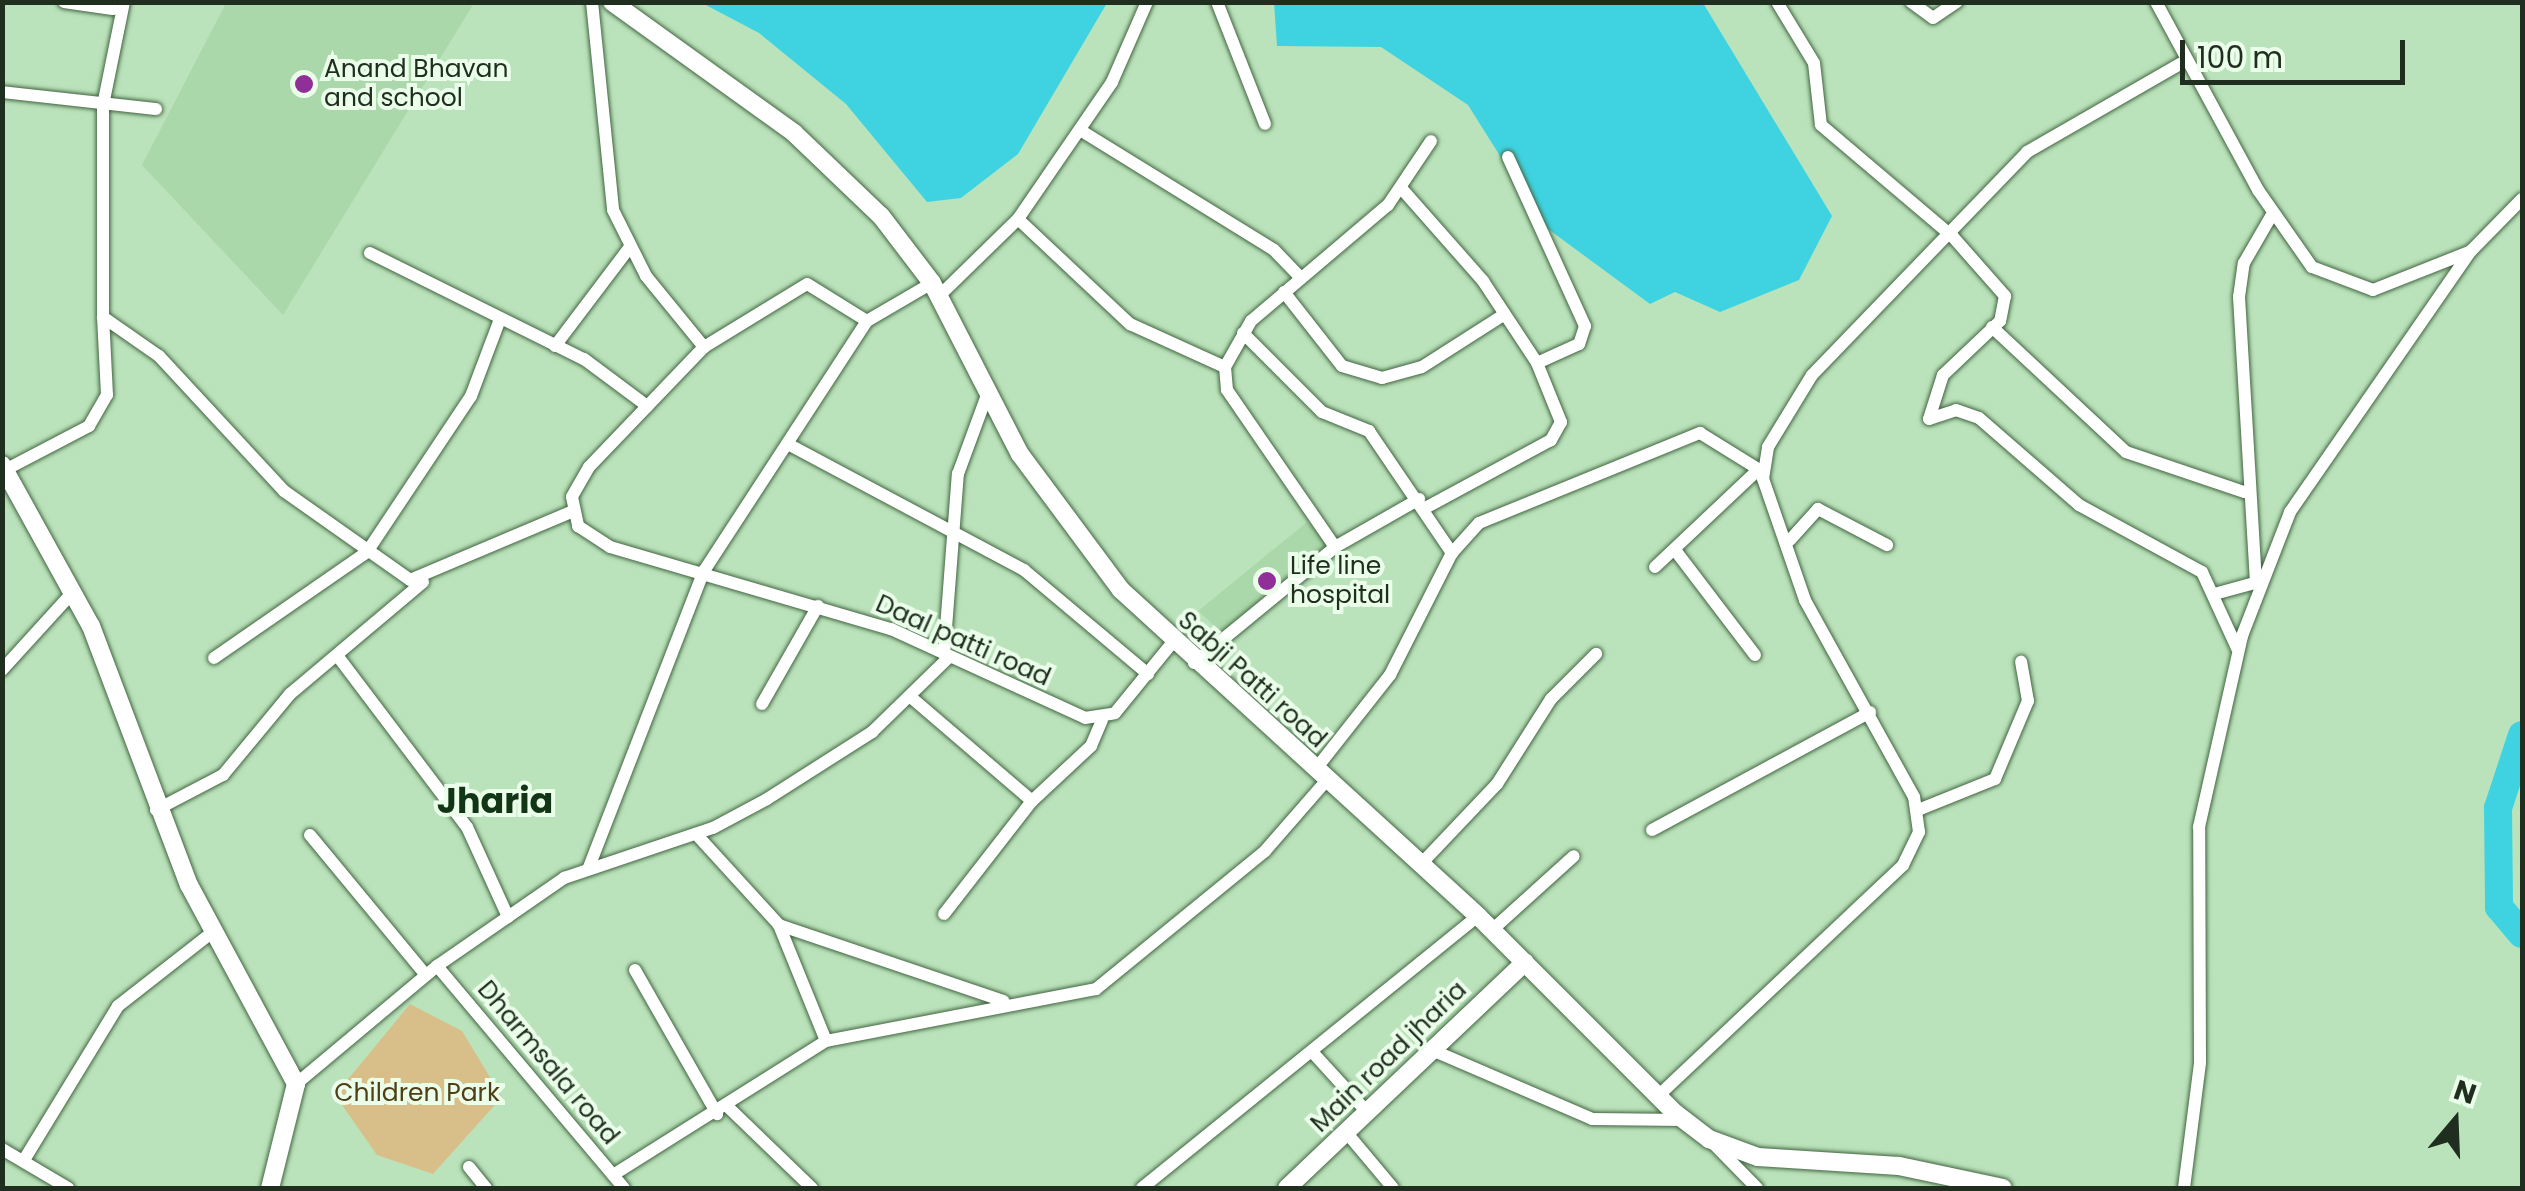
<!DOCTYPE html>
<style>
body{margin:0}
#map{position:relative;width:2525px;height:1191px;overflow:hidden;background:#bbe3bb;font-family:Poppins,sans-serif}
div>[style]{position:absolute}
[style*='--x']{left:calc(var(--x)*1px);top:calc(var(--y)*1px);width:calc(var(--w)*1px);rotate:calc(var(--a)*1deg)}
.built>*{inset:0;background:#aad8aa}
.green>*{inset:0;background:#d8bf8a}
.water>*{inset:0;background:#3fd3e1}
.river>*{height:28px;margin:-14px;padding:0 14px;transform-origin:14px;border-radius:14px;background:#3fd3e1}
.roads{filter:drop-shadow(0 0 2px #426542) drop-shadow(0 0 2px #426542)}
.street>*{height:12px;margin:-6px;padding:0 6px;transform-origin:6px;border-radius:6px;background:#fff}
.secondary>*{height:18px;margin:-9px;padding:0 9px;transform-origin:9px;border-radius:9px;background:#fff}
.dots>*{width:28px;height:28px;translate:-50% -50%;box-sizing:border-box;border:5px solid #eafee9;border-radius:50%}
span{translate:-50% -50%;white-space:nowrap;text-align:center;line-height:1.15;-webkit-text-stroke:8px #eafee9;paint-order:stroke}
.poi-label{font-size:25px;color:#1f2e1f}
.left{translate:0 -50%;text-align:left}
.street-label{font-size:25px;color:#1f2e1f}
.park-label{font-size:25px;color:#4f3e16}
.district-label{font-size:35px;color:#123515;font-weight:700}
.frame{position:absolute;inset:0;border:5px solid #1f2e1f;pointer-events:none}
.north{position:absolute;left:2405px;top:1071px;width:100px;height:100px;-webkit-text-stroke:8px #eafee9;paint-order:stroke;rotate:19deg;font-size:28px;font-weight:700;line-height:40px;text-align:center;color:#1f2e1f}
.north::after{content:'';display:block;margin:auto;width:35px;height:45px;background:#1f2e1f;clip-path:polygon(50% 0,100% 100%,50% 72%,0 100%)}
.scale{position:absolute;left:2180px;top:40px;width:225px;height:45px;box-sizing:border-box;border:5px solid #1f2e1f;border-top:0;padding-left:12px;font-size:30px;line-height:35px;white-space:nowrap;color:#1f2e1f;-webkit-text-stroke:8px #eafee9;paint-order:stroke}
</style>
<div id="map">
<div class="built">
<i style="clip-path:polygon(226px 3px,474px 3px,283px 315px,142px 165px)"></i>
<i style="clip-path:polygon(1307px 522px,1336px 551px,1230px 640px,1198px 611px)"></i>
</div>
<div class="green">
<i style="clip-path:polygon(410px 1004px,462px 1031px,502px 1097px,433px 1174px,377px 1155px,335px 1095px)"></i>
</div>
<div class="water">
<i style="clip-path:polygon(702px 3px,1107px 3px,1018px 154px,961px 198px,927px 202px,846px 104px,759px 33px)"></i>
<i style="clip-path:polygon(1274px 3px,1703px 3px,1832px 216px,1799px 280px,1720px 312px,1675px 292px,1650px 304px,1544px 226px,1468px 105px,1381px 47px,1277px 46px)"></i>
</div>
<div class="river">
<i style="--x:2522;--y:735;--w:77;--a:108.2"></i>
<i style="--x:2498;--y:808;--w:99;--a:89.4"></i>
<i style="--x:2499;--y:907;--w:35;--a:50"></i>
</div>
<div class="roads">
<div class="street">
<i style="--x:64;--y:2;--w:49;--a:8.3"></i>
<i style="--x:124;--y:2;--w:105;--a:101.5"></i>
<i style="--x:103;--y:105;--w:212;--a:90"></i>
<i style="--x:103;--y:317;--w:68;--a:34.9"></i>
<i style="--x:159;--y:356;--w:184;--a:47.2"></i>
<i style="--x:284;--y:491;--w:154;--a:35.2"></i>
<i style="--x:410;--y:580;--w:177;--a:-22.9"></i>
<i style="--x:592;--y:2;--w:209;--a:84.2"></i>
<i style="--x:613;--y:210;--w:74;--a:63.4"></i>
<i style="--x:646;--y:276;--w:92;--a:50.8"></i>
<i style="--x:1217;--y:2;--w:131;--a:68.5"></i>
<i style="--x:1777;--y:2;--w:71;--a:58.8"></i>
<i style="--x:1814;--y:63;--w:62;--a:83.6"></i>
<i style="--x:1821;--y:125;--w:173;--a:40.3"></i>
<i style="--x:1953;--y:237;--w:79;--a:48.6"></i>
<i style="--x:2005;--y:296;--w:25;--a:101"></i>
<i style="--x:2000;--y:321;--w:79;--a:136.5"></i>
<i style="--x:1943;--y:375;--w:46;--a:107.7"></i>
<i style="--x:1929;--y:419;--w:28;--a:-18"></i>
<i style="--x:1956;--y:410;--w:24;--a:19"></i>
<i style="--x:1979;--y:418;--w:133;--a:41"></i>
<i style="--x:2079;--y:505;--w:140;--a:28.6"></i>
<i style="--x:2202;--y:572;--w:84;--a:65.3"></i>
<i style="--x:1911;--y:2;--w:27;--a:36"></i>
<i style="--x:1933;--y:18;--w:29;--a:-34"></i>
<i style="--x:2156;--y:2;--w:214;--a:61.5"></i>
<i style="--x:2258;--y:190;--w:94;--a:55"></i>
<i style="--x:2312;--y:267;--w:65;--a:20.7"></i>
<i style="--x:2373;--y:290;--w:103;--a:-21.6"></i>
<i style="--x:2;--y:92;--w:155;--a:6.3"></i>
<i style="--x:1080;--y:130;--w:228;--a:31.7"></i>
<i style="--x:1274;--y:250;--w:39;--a:46"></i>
<i style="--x:1508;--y:157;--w:186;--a:65.5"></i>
<i style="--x:1585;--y:326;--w:19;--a:108"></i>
<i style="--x:1579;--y:344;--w:46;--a:155.7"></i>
<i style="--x:1402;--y:189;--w:123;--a:48.6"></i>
<i style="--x:1483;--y:281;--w:98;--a:56.6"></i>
<i style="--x:1537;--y:363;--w:64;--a:67.9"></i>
<i style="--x:1561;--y:422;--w:21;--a:119"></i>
<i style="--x:1551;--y:440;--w:143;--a:151.6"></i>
<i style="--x:1018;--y:219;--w:154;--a:43.2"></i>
<i style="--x:1130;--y:324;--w:104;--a:24.4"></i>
<i style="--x:370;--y:253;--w:239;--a:26.4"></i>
<i style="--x:584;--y:359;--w:79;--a:36.7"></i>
<i style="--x:1284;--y:292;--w:94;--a:51.9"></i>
<i style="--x:1342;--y:366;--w:42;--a:16.7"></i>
<i style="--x:1382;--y:378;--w:41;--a:-15.4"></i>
<i style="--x:1422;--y:367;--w:98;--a:-32.6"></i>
<i style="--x:938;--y:297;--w:112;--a:-44.3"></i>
<i style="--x:1018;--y:219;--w:166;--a:-55.5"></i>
<i style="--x:1112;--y:82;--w:87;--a:-66.4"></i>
<i style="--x:867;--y:321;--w:70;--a:-148.3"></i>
<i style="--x:807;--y:284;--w:121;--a:148.5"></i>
<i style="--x:704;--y:347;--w:166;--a:133.8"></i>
<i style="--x:589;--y:467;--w:34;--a:120"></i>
<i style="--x:572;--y:497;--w:30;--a:78"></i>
<i style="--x:578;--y:526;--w:38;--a:33"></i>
<i style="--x:610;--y:547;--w:293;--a:16.3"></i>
<i style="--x:891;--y:629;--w:213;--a:24.6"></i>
<i style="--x:1085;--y:718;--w:30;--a:-9"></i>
<i style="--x:1115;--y:713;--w:90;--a:-50.8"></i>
<i style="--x:1992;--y:327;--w:183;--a:43"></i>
<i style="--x:2126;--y:452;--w:125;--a:18.7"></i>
<i style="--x:1243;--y:333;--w:112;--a:45"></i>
<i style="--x:1322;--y:412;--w:51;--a:22"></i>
<i style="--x:1369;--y:431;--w:148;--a:55.8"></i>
<i style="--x:555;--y:346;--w:124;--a:-52.9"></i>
<i style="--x:788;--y:444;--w:268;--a:28.1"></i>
<i style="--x:1024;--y:570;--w:162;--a:40"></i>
<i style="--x:5;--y:470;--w:95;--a:-27.6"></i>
<i style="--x:89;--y:426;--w:36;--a:-60"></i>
<i style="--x:107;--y:395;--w:78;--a:-92.9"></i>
<i style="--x:1790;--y:540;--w:42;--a:-47.9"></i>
<i style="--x:1818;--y:509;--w:78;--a:27.6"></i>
<i style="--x:1335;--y:547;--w:191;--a:-124.5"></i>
<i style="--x:1227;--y:390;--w:23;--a:-95"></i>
<i style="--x:1225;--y:367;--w:53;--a:-60.5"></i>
<i style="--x:1251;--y:321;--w:180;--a:-40.3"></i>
<i style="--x:1388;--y:205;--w:77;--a:-56.1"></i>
<i style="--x:1675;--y:550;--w:132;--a:52.7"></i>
<i style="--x:1655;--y:567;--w:143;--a:-43.3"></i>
<i style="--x:2256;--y:583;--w:287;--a:-93.4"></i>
<i style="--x:2239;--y:297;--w:34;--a:-82"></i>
<i style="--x:2244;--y:263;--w:58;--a:-59.9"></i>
<i style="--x:2218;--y:593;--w:46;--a:-15.3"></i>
<i style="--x:944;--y:654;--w:181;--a:-85.6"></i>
<i style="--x:958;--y:474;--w:84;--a:-69.8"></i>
<i style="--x:214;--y:658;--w:186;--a:-34.7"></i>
<i style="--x:367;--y:552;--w:187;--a:-56.3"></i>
<i style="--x:471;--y:396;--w:79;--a:-69.3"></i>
<i style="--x:339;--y:658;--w:212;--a:52.9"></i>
<i style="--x:467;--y:827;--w:99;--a:65.5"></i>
<i style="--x:1194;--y:663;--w:183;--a:-39.4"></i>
<i style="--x:1335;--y:547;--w:97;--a:-29.7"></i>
<i style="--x:2;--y:670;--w:105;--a:-47.7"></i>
<i style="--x:913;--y:699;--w:157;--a:40.6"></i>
<i style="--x:1032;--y:801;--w:81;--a:-43"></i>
<i style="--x:1091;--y:746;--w:28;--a:-67"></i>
<i style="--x:762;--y:704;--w:113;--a:-60.3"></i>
<i style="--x:1315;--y:770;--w:121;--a:-51.7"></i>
<i style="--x:1390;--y:675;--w:137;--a:-63.1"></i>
<i style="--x:1452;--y:553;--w:40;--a:-48"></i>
<i style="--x:1479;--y:523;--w:239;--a:-22.2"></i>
<i style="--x:1700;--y:433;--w:74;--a:31.8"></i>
<i style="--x:156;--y:810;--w:76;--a:-27.6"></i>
<i style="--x:223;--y:775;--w:105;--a:-50.4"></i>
<i style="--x:290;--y:694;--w:174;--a:-40.1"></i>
<i style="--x:1918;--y:810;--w:83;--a:-21.9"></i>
<i style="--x:1995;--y:779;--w:85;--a:-67.1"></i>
<i style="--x:2028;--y:701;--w:40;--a:-100"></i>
<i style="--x:1652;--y:830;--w:248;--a:-28.4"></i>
<i style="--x:696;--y:834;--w:123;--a:47.6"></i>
<i style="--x:779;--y:925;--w:125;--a:67.9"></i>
<i style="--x:310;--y:835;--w:182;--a:50.4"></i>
<i style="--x:1421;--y:864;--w:110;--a:-46.5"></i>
<i style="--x:1497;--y:784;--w:101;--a:-57.6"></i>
<i style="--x:1551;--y:699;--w:64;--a:-45"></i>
<i style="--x:589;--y:867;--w:318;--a:-68.8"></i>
<i style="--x:704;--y:571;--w:298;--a:-56.9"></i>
<i style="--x:867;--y:321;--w:75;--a:-30.3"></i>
<i style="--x:944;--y:914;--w:143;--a:-52.1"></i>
<i style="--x:779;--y:925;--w:237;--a:18.7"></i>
<i style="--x:1492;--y:930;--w:110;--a:-42.1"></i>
<i style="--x:437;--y:966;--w:290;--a:49.9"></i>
<i style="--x:635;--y:970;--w:166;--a:60.3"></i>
<i style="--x:1432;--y:1050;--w:174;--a:23.3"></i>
<i style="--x:1592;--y:1119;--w:92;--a:0.6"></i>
<i style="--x:1315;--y:1055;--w:77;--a:47.6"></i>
<i style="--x:296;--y:1084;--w:184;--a:-39.9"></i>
<i style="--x:437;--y:966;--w:155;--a:-34.7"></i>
<i style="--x:564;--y:878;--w:157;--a:-18.6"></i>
<i style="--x:713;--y:828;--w:61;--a:-28.2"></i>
<i style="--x:767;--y:799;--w:125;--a:-32.5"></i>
<i style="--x:872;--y:732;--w:107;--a:-44.2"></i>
<i style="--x:1657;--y:1097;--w:338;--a:-43.3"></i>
<i style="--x:1903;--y:865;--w:37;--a:-64"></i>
<i style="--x:1919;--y:832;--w:35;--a:-98"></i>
<i style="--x:1914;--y:797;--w:225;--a:-119"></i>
<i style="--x:1805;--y:600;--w:128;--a:-109.1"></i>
<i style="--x:1763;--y:479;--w:32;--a:-81"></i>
<i style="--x:1768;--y:447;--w:84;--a:-58.6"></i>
<i style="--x:1812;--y:375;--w:310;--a:-46"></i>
<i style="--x:2027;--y:152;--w:182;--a:-29.9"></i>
<i style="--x:728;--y:1107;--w:117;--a:44"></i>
<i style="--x:1346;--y:1132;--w:73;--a:50"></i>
<i style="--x:1711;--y:1141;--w:66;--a:45.6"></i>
<i style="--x:2;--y:1149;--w:77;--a:30.6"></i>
<i style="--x:24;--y:1160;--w:180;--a:-58.6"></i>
<i style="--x:118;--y:1006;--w:122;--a:-38"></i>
<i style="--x:469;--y:1167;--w:27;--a:51"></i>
<i style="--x:613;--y:1175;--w:252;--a:-32.2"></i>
<i style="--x:826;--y:1041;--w:275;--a:-10.9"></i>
<i style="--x:1096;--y:989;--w:218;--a:-39.2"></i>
<i style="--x:1265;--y:851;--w:94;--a:-48.9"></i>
<i style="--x:1142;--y:1188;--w:432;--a:-39"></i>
<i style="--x:2184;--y:1188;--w:126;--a:-82.7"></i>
<i style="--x:2200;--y:1063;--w:236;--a:-90.2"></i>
<i style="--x:2199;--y:827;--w:196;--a:-77.3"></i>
<i style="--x:2242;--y:636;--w:133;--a:-68.8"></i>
<i style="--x:2290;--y:512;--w:318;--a:-55.3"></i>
<i style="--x:2471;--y:251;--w:73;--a:-45.6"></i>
</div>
<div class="secondary">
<i style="--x:612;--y:2;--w:224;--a:35.7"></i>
<i style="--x:794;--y:133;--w:120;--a:43.7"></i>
<i style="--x:881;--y:216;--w:84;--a:52.7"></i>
<i style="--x:932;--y:283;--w:192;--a:62.8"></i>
<i style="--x:1020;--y:454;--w:169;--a:53.4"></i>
<i style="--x:1121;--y:590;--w:483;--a:42.4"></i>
<i style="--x:1478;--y:916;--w:279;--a:45"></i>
<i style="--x:1675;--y:1113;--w:43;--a:37.4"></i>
<i style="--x:1709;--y:1139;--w:52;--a:20.2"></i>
<i style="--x:1758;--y:1157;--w:141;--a:3.7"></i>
<i style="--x:1899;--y:1166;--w:106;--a:11.9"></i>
<i style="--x:2;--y:465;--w:184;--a:61.1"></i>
<i style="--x:91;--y:626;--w:277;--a:69.3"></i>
<i style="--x:189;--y:885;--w:226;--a:61.7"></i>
<i style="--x:296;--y:1084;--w:107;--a:104"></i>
<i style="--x:1287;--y:1188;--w:328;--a:-43.5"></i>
</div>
</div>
<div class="dots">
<i style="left:304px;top:84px;background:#902f97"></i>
<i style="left:1267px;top:581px;background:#902f97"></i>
</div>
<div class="poi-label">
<span class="left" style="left:324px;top:84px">Anand Bhavan<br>and school</span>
<span class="left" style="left:1290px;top:581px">Life line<br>hospital</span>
</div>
<div class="street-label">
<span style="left:963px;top:641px;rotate:24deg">Daal patti road</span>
<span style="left:1252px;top:680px;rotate:42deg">Sabji Patti road</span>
<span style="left:1389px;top:1057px;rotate:-44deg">Main road jharia</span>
<span style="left:548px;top:1063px;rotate:50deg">Dharmsala road</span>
</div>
<div class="park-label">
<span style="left:417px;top:1093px">Children Park</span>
</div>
<div class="district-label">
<span style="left:495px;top:801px">Jharia</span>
</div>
<div class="frame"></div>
<div class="north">N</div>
<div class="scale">100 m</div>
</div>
